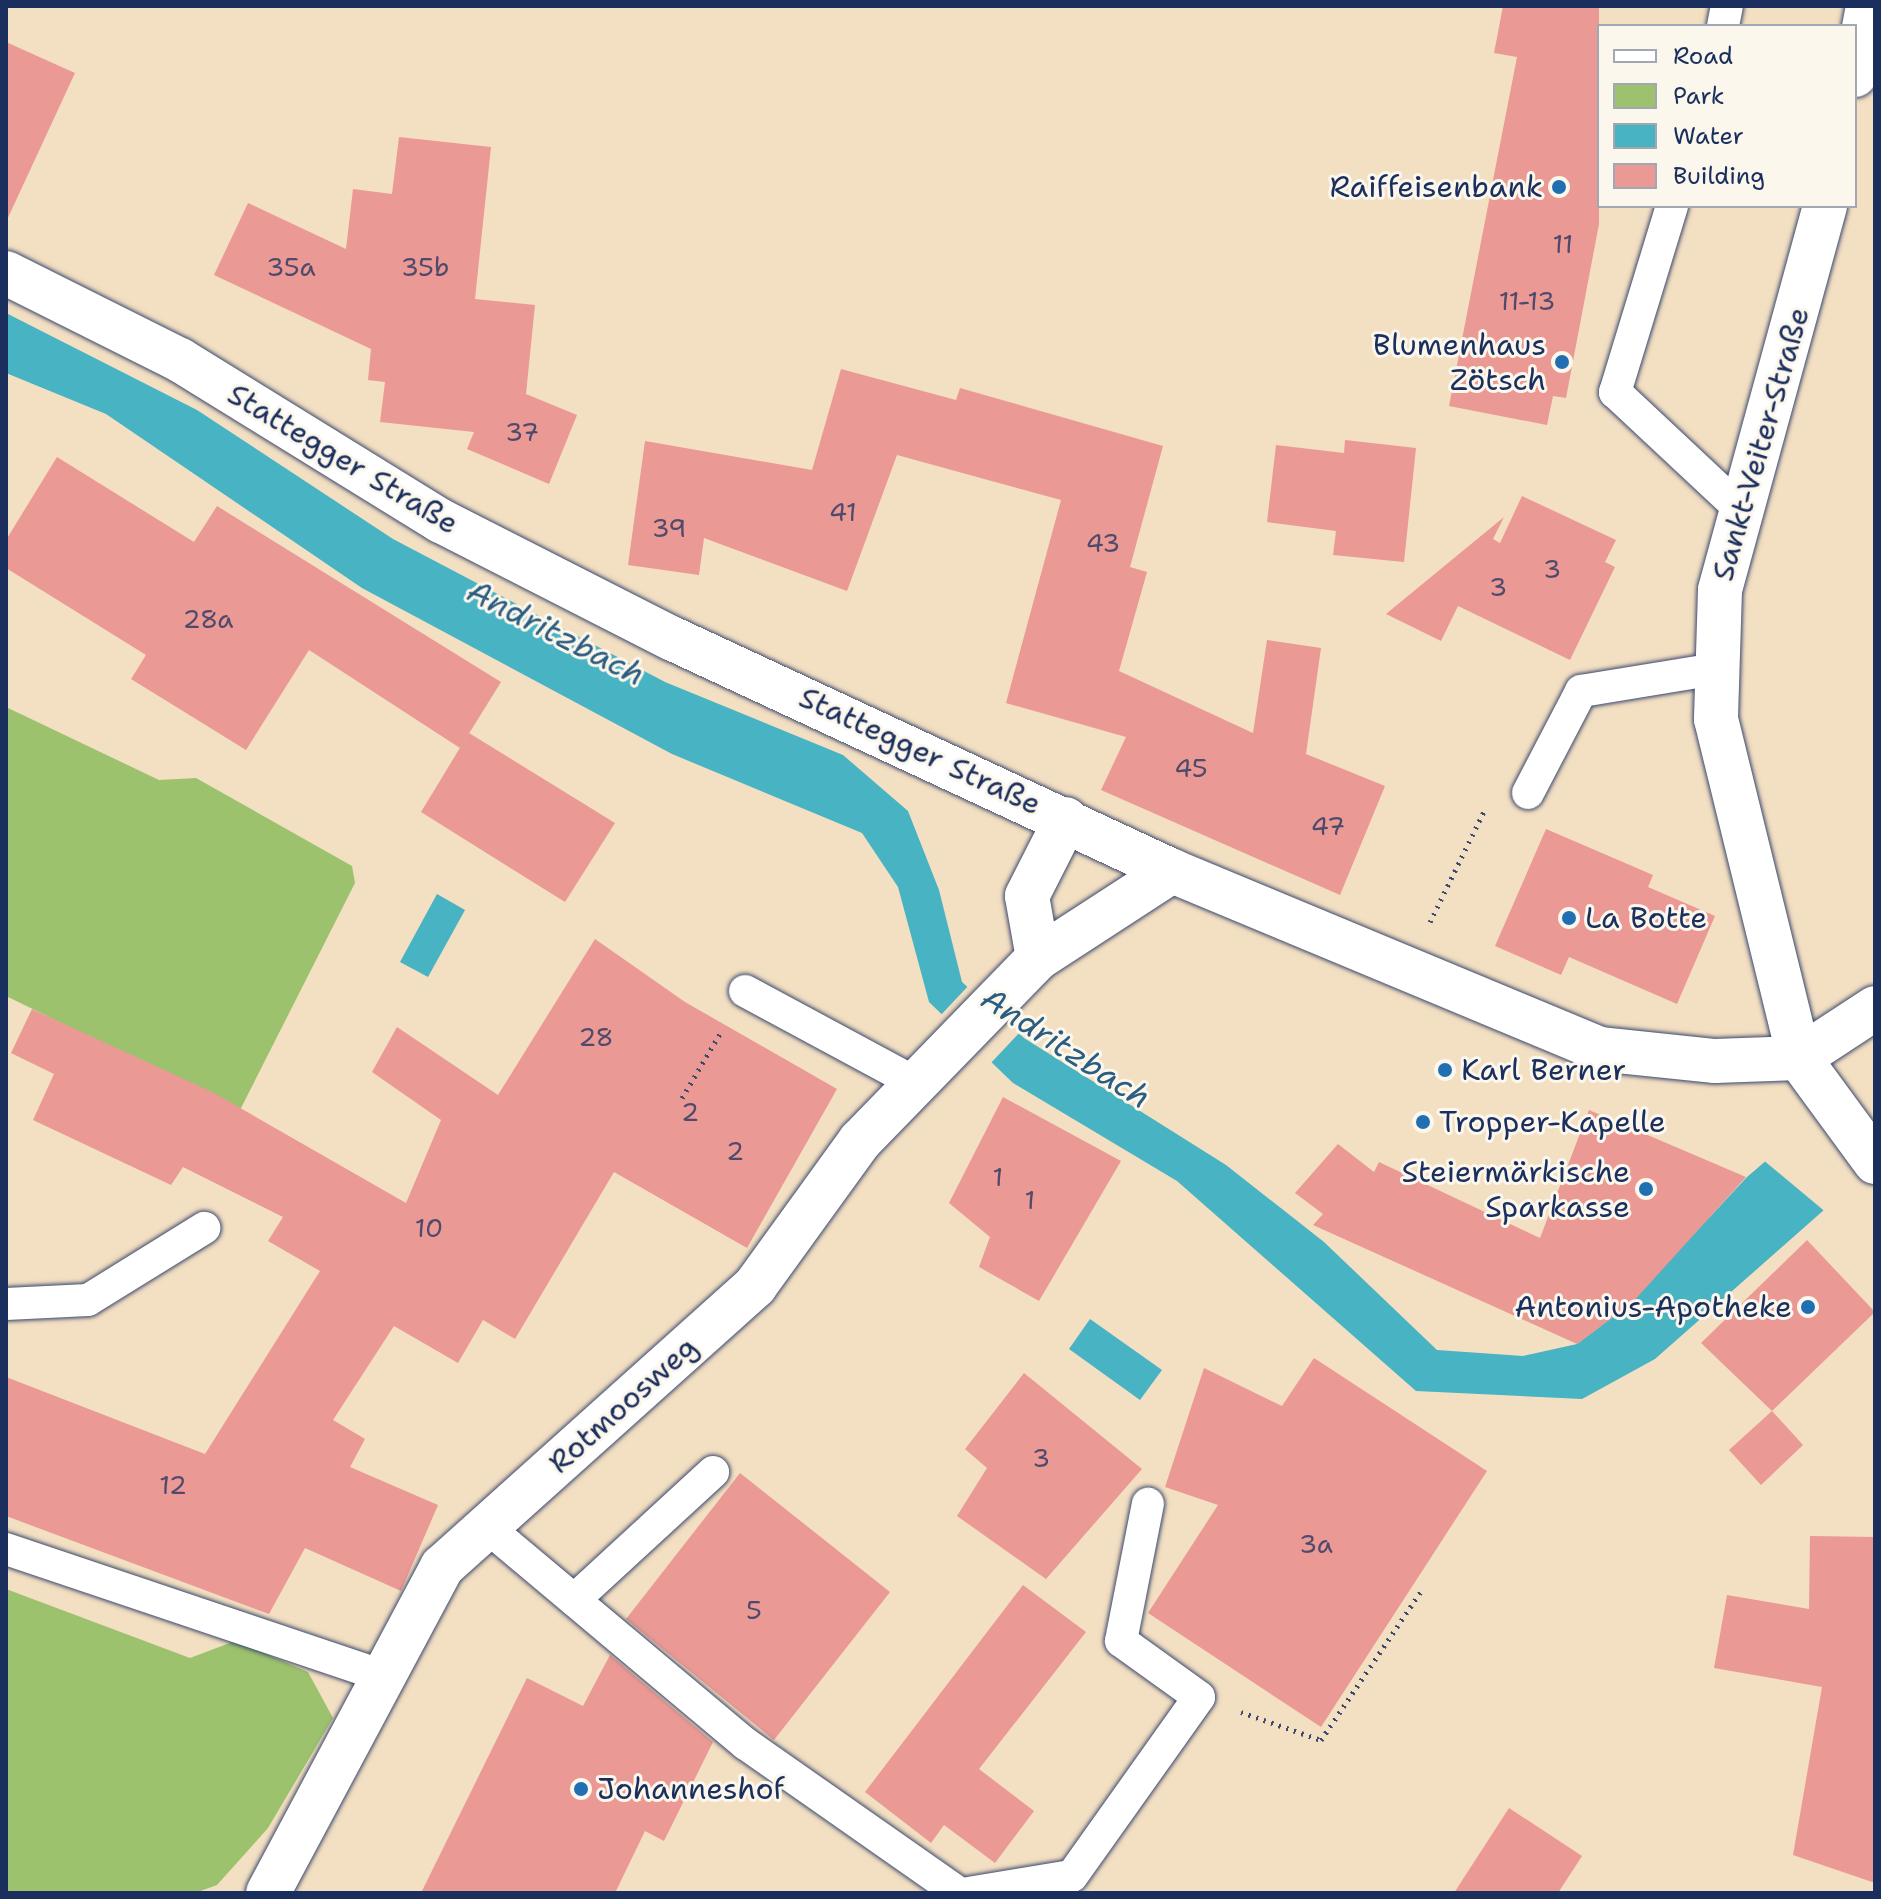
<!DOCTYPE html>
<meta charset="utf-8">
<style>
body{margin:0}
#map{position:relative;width:1881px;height:1899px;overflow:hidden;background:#f3dfc2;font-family:"Shantell Sans",sans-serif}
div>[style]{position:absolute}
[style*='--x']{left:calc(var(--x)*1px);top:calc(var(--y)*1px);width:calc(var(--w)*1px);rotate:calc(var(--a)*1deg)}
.green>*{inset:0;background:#9cc26d}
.water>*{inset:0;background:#47b3c3}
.pier>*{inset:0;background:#f3dfc2}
.building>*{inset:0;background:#eb9994}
.path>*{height:5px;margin-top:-2.5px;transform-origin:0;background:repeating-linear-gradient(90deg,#3b496d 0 2px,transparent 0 8px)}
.roads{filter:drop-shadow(0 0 2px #3b496d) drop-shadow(0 0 2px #3b496d)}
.service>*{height:32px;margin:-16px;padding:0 16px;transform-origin:16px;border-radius:16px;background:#fff}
.minor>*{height:44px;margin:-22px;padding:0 22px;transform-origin:22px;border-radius:22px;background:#fff}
.tertiary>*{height:44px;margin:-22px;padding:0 22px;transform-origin:22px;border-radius:22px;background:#fff}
.secondary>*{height:44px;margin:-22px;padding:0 22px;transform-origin:22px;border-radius:22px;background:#fff}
.dots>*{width:22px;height:22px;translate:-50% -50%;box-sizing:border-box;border:4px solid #fbf7ec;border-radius:50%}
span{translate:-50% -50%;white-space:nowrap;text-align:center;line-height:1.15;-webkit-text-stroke:6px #fbf7ec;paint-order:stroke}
.number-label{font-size:26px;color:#4f4a6c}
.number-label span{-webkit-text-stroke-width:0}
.poi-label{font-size:30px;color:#1b2f5e}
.right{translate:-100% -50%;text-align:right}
.left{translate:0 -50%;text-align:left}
.street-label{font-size:30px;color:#1b2f5e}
.water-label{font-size:32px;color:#2a5d81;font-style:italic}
.frame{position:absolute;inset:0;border:8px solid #1b2f5e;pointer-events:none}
.legend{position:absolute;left:1597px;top:24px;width:260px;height:184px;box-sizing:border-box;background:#fbf7ec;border:2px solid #a1a7b3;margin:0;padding:10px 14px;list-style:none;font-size:24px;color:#1b2f5e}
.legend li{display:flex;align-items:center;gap:16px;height:40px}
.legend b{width:40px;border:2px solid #a1a7b3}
</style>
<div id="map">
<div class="green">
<i style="clip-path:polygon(6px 707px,159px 780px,196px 778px,352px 866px,355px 883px,240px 1110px,6px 996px)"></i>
<i style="clip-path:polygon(6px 1589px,190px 1658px,235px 1641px,308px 1672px,333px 1718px,268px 1828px,217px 1885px,195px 1893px,6px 1893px)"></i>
</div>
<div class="water">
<i style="clip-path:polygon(6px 313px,197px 410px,393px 539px,665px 682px,843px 755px,908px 811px,939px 890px,962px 982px,1024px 1038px,1226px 1165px,1324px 1242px,1437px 1350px,1523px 1356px,1577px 1344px,1626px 1307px,1747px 1177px,1875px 1067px,1875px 1165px,1655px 1359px,1582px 1399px,1416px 1391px,1177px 1181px,1013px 1083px,929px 1002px,898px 887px,862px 833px,672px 754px,362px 588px,106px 414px,6px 373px)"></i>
<i style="clip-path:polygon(437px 894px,465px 910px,428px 977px,400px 962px)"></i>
<i style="clip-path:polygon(1090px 1319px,1162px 1370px,1140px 1400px,1069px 1349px)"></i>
</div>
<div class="pier">
<i style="clip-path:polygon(970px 984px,1022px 1030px,989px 1065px,939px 1017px)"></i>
<i style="clip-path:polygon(1875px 1063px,1875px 1171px,1828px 1214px,1762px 1159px)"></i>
</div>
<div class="building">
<i style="clip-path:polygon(1503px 6px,1599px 6px,1599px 224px,1566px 398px,1553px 396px,1547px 425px,1449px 406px,1517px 57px,1494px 53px)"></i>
<i style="clip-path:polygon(6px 42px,75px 73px,6px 222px)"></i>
<i style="clip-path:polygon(399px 137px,491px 147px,475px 299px,535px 305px,526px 394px,577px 415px,549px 484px,467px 449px,474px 432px,380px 422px,385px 382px,368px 380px,371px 349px,214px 275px,248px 203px,346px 249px,353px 189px,392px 194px)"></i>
<i style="clip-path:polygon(841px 369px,956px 400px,960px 388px,1163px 446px,1130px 567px,1147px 572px,1119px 671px,1253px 733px,1267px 640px,1321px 648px,1306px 754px,1385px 786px,1340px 895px,1101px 790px,1126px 737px,1006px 703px,1061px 500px,897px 455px,847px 591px,704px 538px,699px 575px,628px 565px,645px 441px,812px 470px)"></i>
<i style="clip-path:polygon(1345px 440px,1416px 448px,1404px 562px,1333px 555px,1336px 531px,1267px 522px,1276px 445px,1344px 453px)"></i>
<i style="clip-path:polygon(57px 457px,194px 542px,217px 506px,501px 682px,460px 748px,309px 650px,246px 750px,131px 679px,146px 655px,6px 568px,6px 540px)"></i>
<i style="clip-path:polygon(1522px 496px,1616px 540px,1605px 562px,1615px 567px,1570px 660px,1458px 606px,1441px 641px,1386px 614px,1504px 517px,1493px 539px,1500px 543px)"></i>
<i style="clip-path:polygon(469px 733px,615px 823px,565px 902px,421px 812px)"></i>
<i style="clip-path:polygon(1546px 829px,1653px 875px,1648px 887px,1715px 916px,1677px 1004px,1569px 957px,1561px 975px,1495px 946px)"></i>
<i style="clip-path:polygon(595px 939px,685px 1002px,837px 1089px,747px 1248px,614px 1172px,515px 1339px,483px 1320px,458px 1363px,394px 1326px,333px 1420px,365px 1439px,350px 1467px,438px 1505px,401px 1591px,305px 1548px,269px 1614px,6px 1516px,6px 1377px,205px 1454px,320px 1271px,268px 1241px,283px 1217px,183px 1167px,171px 1185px,33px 1120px,54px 1074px,11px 1053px,32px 1009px,214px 1093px,406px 1203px,441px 1120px,372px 1072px,397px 1027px,498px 1095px)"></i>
<i style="clip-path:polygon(1003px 1097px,1121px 1161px,1039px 1301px,979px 1267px,990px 1237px,949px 1203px)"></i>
<i style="clip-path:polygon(1589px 1110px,1746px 1177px,1632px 1303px,1577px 1344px,1313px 1225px,1323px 1214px,1295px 1193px,1338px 1144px,1374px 1172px,1379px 1162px,1540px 1238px)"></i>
<i style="clip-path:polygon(1807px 1240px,1875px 1312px,1772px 1411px,1701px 1343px)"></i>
<i style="clip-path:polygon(1314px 1358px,1487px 1471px,1321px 1727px,1148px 1613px,1218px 1505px,1165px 1487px,1204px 1368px,1282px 1406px)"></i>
<i style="clip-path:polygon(1024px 1373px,1142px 1469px,1046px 1579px,957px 1516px,987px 1468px,965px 1449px)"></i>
<i style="clip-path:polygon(1772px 1411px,1803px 1445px,1761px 1485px,1729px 1450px)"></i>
<i style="clip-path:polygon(740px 1473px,890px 1592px,774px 1740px,626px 1619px)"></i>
<i style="clip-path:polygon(1810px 1536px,1875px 1537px,1875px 1883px,1793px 1855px,1822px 1687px,1714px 1668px,1727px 1595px,1809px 1609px)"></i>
<i style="clip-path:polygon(1023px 1585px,1086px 1632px,979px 1769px,1034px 1811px,995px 1863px,944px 1825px,931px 1843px,865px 1792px)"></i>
<i style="clip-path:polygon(610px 1655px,713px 1742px,664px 1841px,645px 1831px,615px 1893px,421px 1893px,527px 1678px,583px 1706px)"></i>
<i style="clip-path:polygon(1509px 1808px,1582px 1856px,1558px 1893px,1454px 1893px)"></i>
</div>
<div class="path">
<i style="--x:1430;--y:922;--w:126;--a:-64"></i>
<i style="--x:682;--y:1098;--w:79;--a:-59.5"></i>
<i style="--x:1241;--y:1712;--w:85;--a:19.3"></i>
<i style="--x:1321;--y:1740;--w:183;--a:-56.1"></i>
</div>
<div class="roads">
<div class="service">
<i style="--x:1723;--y:26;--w:20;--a:-79"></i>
<i style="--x:1672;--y:206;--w:195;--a:107"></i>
<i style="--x:1615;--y:392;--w:170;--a:43.1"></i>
<i style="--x:1528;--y:793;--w:115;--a:-62.5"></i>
<i style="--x:1581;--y:691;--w:136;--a:-9.3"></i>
<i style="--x:745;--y:991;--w:192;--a:28.3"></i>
<i style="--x:6;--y:1304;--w:82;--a:-2.8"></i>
<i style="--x:88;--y:1300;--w:137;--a:-31.8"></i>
<i style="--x:487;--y:1527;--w:338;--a:40"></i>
<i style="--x:746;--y:1744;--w:260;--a:35"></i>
<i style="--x:6;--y:1549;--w:398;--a:18.6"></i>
<i style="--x:574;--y:1600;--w:189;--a:-42.6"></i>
<i style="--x:969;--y:1893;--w:104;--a:-9.4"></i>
<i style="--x:1072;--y:1876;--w:219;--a:-54.6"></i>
<i style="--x:1199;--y:1697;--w:96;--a:-144.3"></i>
<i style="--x:1121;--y:1641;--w:140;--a:-78.9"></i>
</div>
<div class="minor">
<i style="--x:1038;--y:958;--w:63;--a:-100.1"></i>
<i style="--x:1027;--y:896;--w:86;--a:-63.1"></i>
<i style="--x:268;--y:1893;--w:370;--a:-61.9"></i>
<i style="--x:442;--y:1567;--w:421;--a:-41.9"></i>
<i style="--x:755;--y:1286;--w:179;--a:-54.1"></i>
<i style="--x:860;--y:1141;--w:255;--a:-45.8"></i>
<i style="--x:1038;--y:958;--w:160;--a:-33"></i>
</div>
<div class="tertiary">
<i style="--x:6;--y:273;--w:195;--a:26.6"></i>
<i style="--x:180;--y:360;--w:307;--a:31.7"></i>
<i style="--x:441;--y:521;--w:258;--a:27"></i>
<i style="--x:671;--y:638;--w:553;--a:24.94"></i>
<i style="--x:1172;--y:871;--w:463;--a:22.6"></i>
<i style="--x:1599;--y:1049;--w:117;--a:5.9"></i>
<i style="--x:1715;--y:1061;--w:84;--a:-2"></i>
</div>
<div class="secondary">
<i style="--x:1855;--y:75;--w:70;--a:-79.3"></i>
<i style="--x:1825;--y:206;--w:398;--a:105.3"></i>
<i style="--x:1720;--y:590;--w:129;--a:91.8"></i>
<i style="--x:1716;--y:719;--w:349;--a:76.2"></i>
<i style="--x:1799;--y:1058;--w:129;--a:53.8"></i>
<i style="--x:1799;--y:1058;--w:91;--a:-33.3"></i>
</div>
</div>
<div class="dots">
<i style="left:1559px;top:187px;background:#1f6fb2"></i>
<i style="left:1562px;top:362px;background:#1f6fb2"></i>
<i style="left:1569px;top:918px;background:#1f6fb2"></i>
<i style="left:1445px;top:1070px;background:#1f6fb2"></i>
<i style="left:1423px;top:1122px;background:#1f6fb2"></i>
<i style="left:1646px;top:1189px;background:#1f6fb2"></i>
<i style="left:1808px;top:1307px;background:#1f6fb2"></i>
<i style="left:581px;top:1789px;background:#1f6fb2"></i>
</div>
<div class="number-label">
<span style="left:1563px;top:244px">11</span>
<span style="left:291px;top:267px">35a</span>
<span style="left:425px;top:267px">35b</span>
<span style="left:1527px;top:301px">11-13</span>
<span style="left:522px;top:432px">37</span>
<span style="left:843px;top:512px">41</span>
<span style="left:669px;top:528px">39</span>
<span style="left:1103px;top:543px">43</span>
<span style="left:1552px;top:569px">3</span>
<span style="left:1498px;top:587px">3</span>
<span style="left:208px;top:619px">28a</span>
<span style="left:1191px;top:768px">45</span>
<span style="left:1328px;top:826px">47</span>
<span style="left:596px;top:1037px">28</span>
<span style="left:690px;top:1112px">2</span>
<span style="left:735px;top:1151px">2</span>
<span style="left:998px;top:1177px">1</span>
<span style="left:1030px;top:1200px">1</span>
<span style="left:429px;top:1228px">10</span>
<span style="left:1041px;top:1458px">3</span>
<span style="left:173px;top:1485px">12</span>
<span style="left:1316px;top:1544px">3a</span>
<span style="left:754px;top:1610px">5</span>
</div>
<div class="poi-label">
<span class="right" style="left:1543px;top:187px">Raiffeisenbank</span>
<span class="right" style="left:1546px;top:362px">Blumenhaus<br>Zötsch</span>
<span class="left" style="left:1585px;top:918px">La Botte</span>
<span class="left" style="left:1461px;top:1070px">Karl Berner</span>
<span class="left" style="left:1439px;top:1122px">Tropper-Kapelle</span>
<span class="right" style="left:1630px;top:1189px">Steiermärkische<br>Sparkasse</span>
<span class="right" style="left:1792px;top:1307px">Antonius-Apotheke</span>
<span class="left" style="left:597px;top:1789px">Johanneshof</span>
</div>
<div class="street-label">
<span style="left:1761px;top:444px;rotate:-74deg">Sankt-Veiter-Straße</span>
<span style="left:343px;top:459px;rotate:31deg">Stattegger Straße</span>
<span style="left:920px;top:751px;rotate:25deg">Stattegger Straße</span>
<span style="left:623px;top:1405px;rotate:-42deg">Rotmoosweg</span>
</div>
<div class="water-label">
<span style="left:556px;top:633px;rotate:27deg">Andritzbach</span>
<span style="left:1066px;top:1048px;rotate:33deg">Andritzbach</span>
</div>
<div class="frame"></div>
<ul class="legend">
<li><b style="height:10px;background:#fff"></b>Road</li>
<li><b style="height:22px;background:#9cc26d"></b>Park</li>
<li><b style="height:22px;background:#47b3c3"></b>Water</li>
<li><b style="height:22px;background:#eb9994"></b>Building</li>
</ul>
</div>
